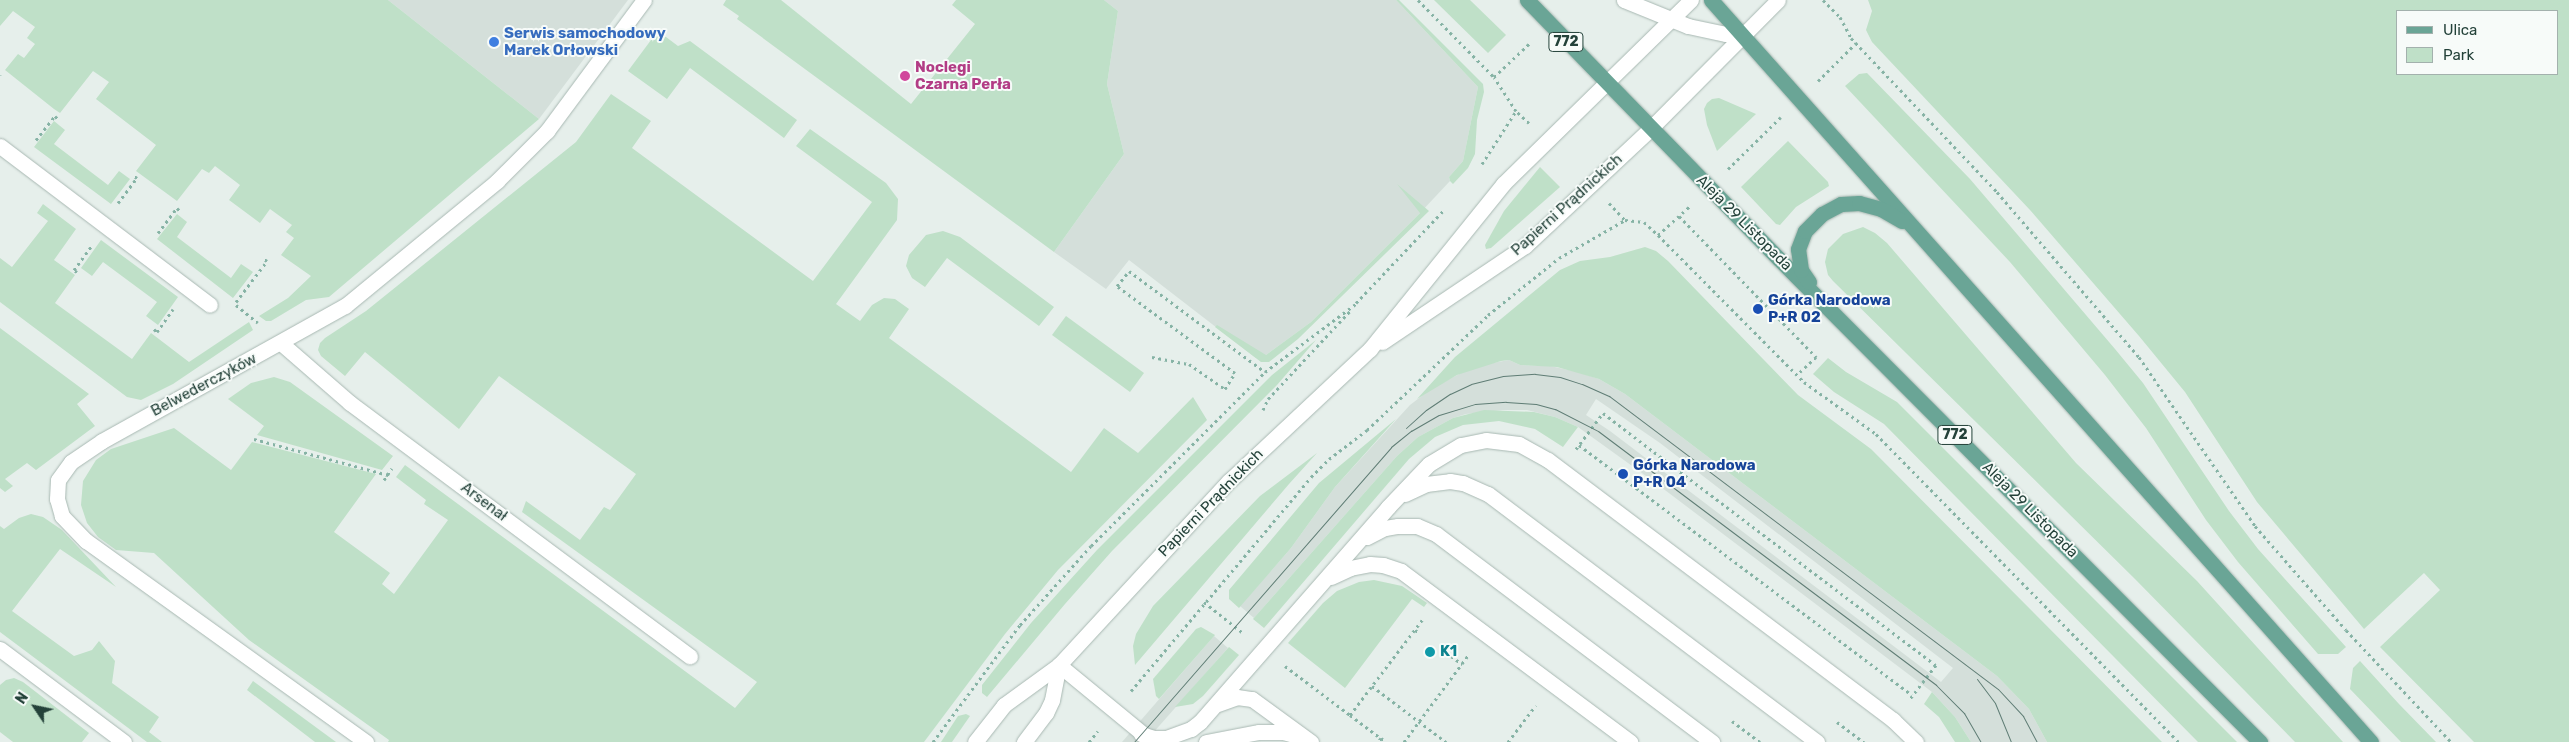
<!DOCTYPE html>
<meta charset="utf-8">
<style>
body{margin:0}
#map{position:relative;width:2569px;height:742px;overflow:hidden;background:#e6efeb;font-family:Rubik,sans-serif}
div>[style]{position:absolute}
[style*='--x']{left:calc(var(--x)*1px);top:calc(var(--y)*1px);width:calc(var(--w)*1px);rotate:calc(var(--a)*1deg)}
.built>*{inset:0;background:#d4dfda}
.green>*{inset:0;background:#bfe0c8}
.path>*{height:3px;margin-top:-1.5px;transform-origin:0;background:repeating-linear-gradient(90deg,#86b3a5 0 2.5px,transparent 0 6.5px)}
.roads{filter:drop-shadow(0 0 1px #a8b8b2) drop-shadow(0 0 1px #a8b8b2)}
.minor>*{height:15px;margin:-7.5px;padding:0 7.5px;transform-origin:7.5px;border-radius:7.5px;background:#fff}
.major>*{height:15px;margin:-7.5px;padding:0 7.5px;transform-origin:7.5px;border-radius:7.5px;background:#6aa596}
.tram>*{height:1px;margin:-0.5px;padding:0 0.5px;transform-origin:0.5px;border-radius:0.5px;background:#5f7d75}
.dots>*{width:14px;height:14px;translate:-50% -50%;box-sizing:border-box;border:2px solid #f7fbf9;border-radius:50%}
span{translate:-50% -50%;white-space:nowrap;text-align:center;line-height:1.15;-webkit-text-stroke:4px #f7fbf9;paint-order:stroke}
.shield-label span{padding:1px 4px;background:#f7fbf9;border:1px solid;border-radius:4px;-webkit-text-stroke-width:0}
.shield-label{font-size:14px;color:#24423a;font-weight:700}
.shop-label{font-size:15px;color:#366cbe;font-weight:700}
.left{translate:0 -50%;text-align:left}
.hotel-label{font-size:15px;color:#b23c85;font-weight:700}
.street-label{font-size:15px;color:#24423a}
.transit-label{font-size:15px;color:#164399;font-weight:700}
.culture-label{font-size:15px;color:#0d838f;font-weight:700}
.legend{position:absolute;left:2396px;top:10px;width:162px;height:65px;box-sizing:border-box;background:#f7fbf9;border:1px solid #a3b1ad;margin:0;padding:6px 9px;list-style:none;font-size:15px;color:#24423a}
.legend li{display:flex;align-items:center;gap:10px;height:25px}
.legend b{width:25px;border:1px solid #a3b1ad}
.north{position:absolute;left:10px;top:682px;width:50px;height:50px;-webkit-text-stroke:4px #f7fbf9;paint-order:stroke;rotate:304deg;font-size:14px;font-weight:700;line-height:20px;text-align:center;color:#24423a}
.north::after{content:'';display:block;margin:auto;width:18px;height:22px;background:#24423a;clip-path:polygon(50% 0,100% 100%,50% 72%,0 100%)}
</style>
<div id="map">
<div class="built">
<i style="clip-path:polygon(388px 0,628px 0,539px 119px)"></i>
<i style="clip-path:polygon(1104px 0,1396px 0,1478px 87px,1463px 161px,1449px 177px,1450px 181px,1420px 213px,1311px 322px,1266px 355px,1256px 358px,1129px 260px,1106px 289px,1054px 252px,1124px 154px,1107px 84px,1118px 11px)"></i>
<i style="clip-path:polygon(evenodd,1509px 360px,1520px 365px,1550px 366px,1578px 372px,1599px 379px,1625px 394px,1997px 676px,2029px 709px,2047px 742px,1971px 742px,1955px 717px,1932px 692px,1653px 481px,1578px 427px,1555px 417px,1527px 410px,1503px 410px,1466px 414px,1453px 418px,1418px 437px,1397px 456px,1254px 618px,1240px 606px,1291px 548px,1335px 487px,1410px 405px,1431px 389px,1463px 372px,1481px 365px,1509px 360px,1596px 399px,1660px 443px,1953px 668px,1941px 682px,1610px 431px,1586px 415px,1596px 399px)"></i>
<i style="clip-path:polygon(1214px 636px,1228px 648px,1145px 742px,1122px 742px)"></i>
</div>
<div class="green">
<i style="clip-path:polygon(0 0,388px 0,539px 119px,329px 297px,306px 300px,271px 321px,266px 321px,259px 316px,288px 298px,311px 276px,281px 255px,294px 238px,286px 232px,292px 225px,270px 209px,260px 223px,229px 200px,240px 185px,215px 166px,209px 173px,202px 169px,177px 201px,136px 171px,156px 145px,96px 99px,109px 82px,93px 71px,60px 113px,54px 109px,5px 70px,18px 54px,24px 58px,35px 44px,27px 38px,35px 27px,13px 11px,0 26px)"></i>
<i style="clip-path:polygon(726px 0,781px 0,911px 104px,975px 24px,952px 5px,956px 0,1104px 0,1118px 11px,1107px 84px,1124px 154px,1054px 252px,737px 19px,739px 16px,723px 5px)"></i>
<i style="clip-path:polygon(1396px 0,1399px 0,1483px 84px,1484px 92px,1477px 120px,1475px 154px,1468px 168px,1453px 184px,1450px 181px,1449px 177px,1463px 161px,1478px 87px)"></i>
<i style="clip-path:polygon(1434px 0,1470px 0,1506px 35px,1488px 53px)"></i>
<i style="clip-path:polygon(evenodd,1868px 0,2569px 0,2569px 742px,2474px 742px,2380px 647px,2440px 590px,2424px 573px,2364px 629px,2257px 502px,2185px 392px,2139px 336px,2030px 210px,1872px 42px,1866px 30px,1872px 11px,1868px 0,2398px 11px,2558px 11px,2558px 74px,2398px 74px,2398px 11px)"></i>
<i style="clip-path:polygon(654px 36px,666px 37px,678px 46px,690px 41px,797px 120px,784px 138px,690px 68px,667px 99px,628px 71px)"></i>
<i style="clip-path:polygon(1867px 73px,1970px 179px,2115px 349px,2143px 383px,2229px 511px,2258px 549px,2346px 647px,2338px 654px,2318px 654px,2238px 562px,2206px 520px,2146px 428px,2105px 375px,2010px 262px,1845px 86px,1859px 74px)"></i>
<i style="clip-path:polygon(611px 94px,651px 121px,632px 148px,813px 281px,872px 202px,796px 146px,810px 129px,886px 183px,898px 199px,897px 220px,836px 304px,860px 321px,872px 305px,884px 298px,895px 299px,909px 309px,889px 338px,1071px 472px,1104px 428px,1138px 453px,1193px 397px,1207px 420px,1058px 570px,1005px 634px,924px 742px,388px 742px,389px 740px,249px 640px,154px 553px,116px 550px,98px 537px,87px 523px,81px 505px,83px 481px,96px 460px,111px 449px,174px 428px,231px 470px,252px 442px,376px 474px,334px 532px,390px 573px,382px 584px,394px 594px,448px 520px,424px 504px,426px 500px,396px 477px,405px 465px,735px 708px,757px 682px,522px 512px,526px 501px,580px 540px,604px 507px,610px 510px,636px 474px,499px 376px,459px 429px,365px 352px,345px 376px,321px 356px,318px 350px,320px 343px,325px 338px,366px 311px,576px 142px)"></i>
<i style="clip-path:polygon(1719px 98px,1756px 114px,1717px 151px,1707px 125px,1704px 109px,1707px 103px,1712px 99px)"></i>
<i style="clip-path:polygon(54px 121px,65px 130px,54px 144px,108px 185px,119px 171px,130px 179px,111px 204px,34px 147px)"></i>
<i style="clip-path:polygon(1788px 141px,1828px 182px,1829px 186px,1796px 207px,1780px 225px,1776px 224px,1741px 187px)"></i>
<i style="clip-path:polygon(1540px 167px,1560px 187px,1491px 248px,1486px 249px,1485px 245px,1504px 211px)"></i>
<i style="clip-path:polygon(1397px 184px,1429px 211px,1298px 339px,1269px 362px,1261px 362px,1215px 327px,1217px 325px,1266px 355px,1311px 322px,1420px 213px)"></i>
<i style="clip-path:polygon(43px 204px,76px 229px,54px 260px,75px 275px,55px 303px,132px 359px,151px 333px,189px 362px,249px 322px,253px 330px,173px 384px,141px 400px,127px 397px,0 302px,0 258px,12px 267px,48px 221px,37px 213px)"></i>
<i style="clip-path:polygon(177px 214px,187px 222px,177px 237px,231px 278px,241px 264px,253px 272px,233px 298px,157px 239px)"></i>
<i style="clip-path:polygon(1863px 227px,1875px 233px,1887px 243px,2076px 463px,2197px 581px,2343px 742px,2295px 742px,2135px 579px,1833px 281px,1828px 275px,1825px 262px,1828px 249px,1843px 234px)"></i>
<i style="clip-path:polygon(943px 231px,960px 237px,1054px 307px,1039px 326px,947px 258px,925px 287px,912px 278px,906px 266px,909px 255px,926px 235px)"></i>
<i style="clip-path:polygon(101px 240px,178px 297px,158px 325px,146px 316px,157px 302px,103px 262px,92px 276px,81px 268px)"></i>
<i style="clip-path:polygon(1645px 247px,1656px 251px,1668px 261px,1798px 395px,1871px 449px,2162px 742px,2047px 742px,2029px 709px,1997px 676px,1625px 394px,1599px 379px,1557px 367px,1520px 365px,1509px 360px,1501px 361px,1457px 375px,1417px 399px,1455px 357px,1560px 270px,1580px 261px,1610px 257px)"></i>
<i style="clip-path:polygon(1066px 316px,1144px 373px,1130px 392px,1052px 335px)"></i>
<i style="clip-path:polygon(0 328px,89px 394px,77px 404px,95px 426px,36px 470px,27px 463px,5px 479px,13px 486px,5px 492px,0 488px)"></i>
<i style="clip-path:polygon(1316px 340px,1277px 385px,1112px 551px,1065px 604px,987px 697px,982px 693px,982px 685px,1031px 623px,1097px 550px,1272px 375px)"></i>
<i style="clip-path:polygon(1828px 358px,1846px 372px,1897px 402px,2237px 742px,2198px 742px,1884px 424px,1834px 392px,1813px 374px)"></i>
<i style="clip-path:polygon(274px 377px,290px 382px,393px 456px,382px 470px,257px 435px,264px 426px,228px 399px,251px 383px)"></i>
<i style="clip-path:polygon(1484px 410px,1534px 412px,1555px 417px,1578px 427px,1563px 447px,1535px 429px,1499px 421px,1463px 425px,1435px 437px,1409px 459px,1264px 628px,1253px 619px,1397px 456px,1418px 437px,1453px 418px)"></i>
<i style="clip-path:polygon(1396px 419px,1335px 487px,1291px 548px,1239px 608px,1229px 599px,1229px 590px,1319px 483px)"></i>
<i style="clip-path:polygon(1317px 453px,1289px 484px,1135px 665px,1133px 646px,1136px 634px,1153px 606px,1260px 496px)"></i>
<i style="clip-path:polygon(31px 514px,43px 517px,62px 530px,116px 587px,60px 549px,12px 611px,74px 656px,92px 650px,99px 641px,115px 661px,112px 683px,159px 717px,149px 732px,162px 742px,147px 742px,0 632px,0 526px,4px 529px,19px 518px)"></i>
<i style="clip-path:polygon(1374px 580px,1402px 586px,1427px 603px,1424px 607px,1412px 599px,1345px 688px,1288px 643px,1323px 603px,1337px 591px,1359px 582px)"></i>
<i style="clip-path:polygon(1201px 627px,1215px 635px,1159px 699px,1156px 696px,1153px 679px,1196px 629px)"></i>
<i style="clip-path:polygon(1229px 647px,1239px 655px,1203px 696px,1193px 704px,1175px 707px)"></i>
<i style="clip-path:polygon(2360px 661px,2399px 704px,2436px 742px,2401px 742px,2350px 689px,2353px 668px)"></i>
<i style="clip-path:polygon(14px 678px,23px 682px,89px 733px,82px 742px,13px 742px,0 732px,0 685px,6px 680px)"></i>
<i style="clip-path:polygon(253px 681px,336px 742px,315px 742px,247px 690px)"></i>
<i style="clip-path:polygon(1932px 692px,1955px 717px,1971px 742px,1955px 742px,1939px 717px,1924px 704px)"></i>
<i style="clip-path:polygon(966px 714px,970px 716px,952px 742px,941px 742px,958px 716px)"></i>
</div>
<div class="path">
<i style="--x:1418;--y:0;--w:108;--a:45.4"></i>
<i style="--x:1823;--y:0;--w:24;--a:45"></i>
<i style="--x:1840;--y:17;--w:24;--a:62"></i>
<i style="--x:1851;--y:38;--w:212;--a:46.5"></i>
<i style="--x:1997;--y:192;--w:218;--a:49.3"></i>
<i style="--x:2139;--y:357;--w:205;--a:55.5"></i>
<i style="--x:2255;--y:526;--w:138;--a:48.8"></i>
<i style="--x:2346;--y:630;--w:154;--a:46.8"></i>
<i style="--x:0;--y:74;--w:1;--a:90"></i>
<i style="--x:1818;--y:81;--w:54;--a:-45"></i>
<i style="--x:1529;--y:123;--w:18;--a:-137"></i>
<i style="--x:1516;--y:111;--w:40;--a:-122.9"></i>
<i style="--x:1494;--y:77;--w:51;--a:-43.4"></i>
<i style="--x:36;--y:140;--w:31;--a:-52"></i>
<i style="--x:55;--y:116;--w:3;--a:45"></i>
<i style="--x:1482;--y:164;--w:63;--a:-57.3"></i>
<i style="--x:1728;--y:169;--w:74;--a:-44.5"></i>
<i style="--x:118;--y:203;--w:31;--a:-53"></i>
<i style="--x:137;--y:178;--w:5;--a:-143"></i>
<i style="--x:1609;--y:203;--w:23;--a:47"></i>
<i style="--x:1625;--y:220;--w:19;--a:6"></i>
<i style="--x:1644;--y:222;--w:19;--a:43"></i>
<i style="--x:1658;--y:235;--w:43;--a:-42.2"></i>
<i style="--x:1679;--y:216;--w:197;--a:45.8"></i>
<i style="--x:1816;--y:357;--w:26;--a:137"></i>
<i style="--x:158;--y:233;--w:31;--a:-53"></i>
<i style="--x:177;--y:208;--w:3;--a:45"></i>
<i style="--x:1658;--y:235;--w:207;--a:45.2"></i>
<i style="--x:1804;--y:382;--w:89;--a:35.8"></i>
<i style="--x:1876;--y:434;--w:432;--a:45.5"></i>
<i style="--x:77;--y:272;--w:4;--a:-146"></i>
<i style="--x:74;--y:270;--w:29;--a:-54"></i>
<i style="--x:236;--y:302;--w:51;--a:-52.9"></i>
<i style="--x:267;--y:261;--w:5;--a:-143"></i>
<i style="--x:1356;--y:303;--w:127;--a:-46.6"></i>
<i style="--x:236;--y:305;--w:28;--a:39"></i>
<i style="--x:154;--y:329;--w:4;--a:45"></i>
<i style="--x:157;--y:332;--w:28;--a:-55"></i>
<i style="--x:1152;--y:357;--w:38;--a:11"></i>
<i style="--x:1189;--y:364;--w:44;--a:34.8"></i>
<i style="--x:1225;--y:389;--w:19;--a:-58"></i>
<i style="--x:1235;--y:373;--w:147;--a:-143.6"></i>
<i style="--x:1117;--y:286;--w:19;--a:-51"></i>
<i style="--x:1129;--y:271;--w:169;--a:36.6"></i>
<i style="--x:1263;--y:410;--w:12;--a:-66"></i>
<i style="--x:1268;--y:399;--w:122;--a:-47"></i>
<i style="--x:254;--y:439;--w:139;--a:15"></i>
<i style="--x:1579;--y:445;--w:416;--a:36.9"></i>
<i style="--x:1576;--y:449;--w:45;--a:-53.1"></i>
<i style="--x:1603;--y:413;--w:64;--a:37.4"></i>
<i style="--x:1654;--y:452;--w:353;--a:37.1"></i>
<i style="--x:1936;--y:665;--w:44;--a:127.6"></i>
<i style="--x:384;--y:480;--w:14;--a:-56"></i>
<i style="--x:1204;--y:602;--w:50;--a:38.5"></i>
<i style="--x:1415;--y:630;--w:6;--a:31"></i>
<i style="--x:1451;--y:656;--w:14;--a:36"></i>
<i style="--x:1285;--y:666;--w:81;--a:37"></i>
<i style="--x:1350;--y:715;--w:121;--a:-52.8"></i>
<i style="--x:1372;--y:686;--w:93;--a:37.1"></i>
<i style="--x:1131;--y:691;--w:280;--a:-49.9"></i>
<i style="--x:1311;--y:477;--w:25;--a:-45"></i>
<i style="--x:1329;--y:459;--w:48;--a:-37.3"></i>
<i style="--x:1367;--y:430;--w:167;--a:-43.5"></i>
<i style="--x:1488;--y:315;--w:91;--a:-38.8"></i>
<i style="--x:1559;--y:258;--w:76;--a:-29.9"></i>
<i style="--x:1350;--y:715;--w:39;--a:37"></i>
<i style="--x:1381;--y:738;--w:5;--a:127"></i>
<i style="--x:1732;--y:721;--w:35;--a:37"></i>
<i style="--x:1837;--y:722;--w:34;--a:37"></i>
<i style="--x:1381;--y:738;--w:6;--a:39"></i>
<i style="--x:933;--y:742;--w:146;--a:-53.4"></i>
<i style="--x:1020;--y:625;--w:106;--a:-48.1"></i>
<i style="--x:1091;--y:546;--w:246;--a:-45"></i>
<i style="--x:1265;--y:372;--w:115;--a:-36.9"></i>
<i style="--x:1089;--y:742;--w:14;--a:-51"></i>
<i style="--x:1404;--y:742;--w:109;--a:-53.5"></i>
<i style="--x:1508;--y:742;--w:46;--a:-52.9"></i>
</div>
<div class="roads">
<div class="minor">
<i style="--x:1624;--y:0;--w:69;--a:22.1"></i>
<i style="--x:1688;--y:26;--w:39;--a:12"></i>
<i style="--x:1726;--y:34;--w:18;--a:3"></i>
<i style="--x:0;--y:146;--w:263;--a:37.1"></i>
<i style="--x:1382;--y:342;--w:172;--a:-33.9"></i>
<i style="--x:1525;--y:246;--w:173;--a:-43.1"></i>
<i style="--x:1651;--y:128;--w:180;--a:-45.2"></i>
<i style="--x:281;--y:343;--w:91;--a:41"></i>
<i style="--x:350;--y:403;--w:424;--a:36.7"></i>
<i style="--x:1405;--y:494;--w:23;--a:-25"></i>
<i style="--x:1426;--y:484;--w:24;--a:-7"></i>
<i style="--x:1450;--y:481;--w:13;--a:9"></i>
<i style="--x:1463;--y:483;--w:27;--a:24"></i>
<i style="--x:1488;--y:494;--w:412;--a:37"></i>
<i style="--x:1367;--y:537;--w:20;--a:-27"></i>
<i style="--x:1385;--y:528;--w:13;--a:-9"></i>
<i style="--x:1398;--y:526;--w:19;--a:0"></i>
<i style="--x:1417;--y:526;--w:21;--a:23"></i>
<i style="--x:1436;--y:534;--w:346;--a:37"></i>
<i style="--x:1331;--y:577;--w:21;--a:-25"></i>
<i style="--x:1350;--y:568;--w:20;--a:-11"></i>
<i style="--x:1370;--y:564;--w:13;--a:4"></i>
<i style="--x:1383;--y:565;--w:19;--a:18"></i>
<i style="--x:1401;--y:571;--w:286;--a:36.7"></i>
<i style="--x:0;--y:649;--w:155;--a:36.9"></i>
<i style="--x:1059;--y:665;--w:117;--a:39.4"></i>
<i style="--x:1218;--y:704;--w:20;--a:-20"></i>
<i style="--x:1237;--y:697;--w:15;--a:8"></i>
<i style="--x:1252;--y:699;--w:73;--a:36.1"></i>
<i style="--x:1141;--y:734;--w:14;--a:17"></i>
<i style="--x:1154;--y:738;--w:12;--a:0"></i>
<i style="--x:1166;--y:738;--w:27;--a:-20"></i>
<i style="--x:1191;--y:729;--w:11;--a:-38"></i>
<i style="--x:1200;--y:722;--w:286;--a:-48.8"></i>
<i style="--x:1388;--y:507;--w:59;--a:-46.4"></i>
<i style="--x:1429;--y:464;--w:37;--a:-31"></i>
<i style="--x:1461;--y:445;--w:25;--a:-11"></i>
<i style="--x:1486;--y:440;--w:33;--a:7"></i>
<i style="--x:1519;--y:444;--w:33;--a:29"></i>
<i style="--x:1548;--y:460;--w:432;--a:37"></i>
<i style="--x:1893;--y:720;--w:32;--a:44"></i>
<i style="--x:366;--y:742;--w:345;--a:-144.3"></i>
<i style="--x:86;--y:541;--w:35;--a:-134"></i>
<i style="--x:62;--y:516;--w:18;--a:-106"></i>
<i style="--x:57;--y:499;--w:19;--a:-87"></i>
<i style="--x:58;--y:480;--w:22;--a:-54"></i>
<i style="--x:71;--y:462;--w:37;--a:-34"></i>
<i style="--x:102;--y:441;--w:278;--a:-29.1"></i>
<i style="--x:345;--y:306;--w:197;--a:-39.4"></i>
<i style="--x:497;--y:181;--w:71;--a:-45"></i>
<i style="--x:547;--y:131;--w:163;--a:-53.5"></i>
<i style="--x:975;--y:742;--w:47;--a:-51.9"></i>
<i style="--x:1004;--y:705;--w:68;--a:-36"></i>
<i style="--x:1059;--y:665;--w:251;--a:-47.3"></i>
<i style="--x:1229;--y:481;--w:193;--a:-43.1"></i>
<i style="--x:1370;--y:349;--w:212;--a:-51.1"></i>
<i style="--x:1503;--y:184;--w:263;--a:-44.4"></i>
<i style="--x:1024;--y:742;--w:36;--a:-53"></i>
<i style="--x:1046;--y:713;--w:14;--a:-65"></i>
<i style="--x:1052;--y:700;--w:36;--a:-79"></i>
<i style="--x:1206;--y:742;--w:54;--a:-10.7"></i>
<i style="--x:1259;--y:732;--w:24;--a:0"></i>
<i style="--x:1283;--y:732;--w:16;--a:15"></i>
</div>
<div class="major">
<i style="--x:1527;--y:0;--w:361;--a:45.8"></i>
<i style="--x:1779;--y:259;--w:682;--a:45.12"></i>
<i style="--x:1711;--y:0;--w:993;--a:48.35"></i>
<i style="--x:1809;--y:282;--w:14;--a:-124"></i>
<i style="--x:1801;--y:270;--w:21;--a:-98"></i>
<i style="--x:1798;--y:249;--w:19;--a:-69"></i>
<i style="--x:1805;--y:231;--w:24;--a:-45"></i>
<i style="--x:1822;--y:214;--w:21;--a:-28"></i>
<i style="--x:1841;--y:204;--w:18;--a:-3"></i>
<i style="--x:1859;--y:203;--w:23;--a:15"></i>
<i style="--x:1881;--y:209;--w:24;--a:30"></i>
</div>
</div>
<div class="tram">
<i style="--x:1406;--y:428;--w:27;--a:-42"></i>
<i style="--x:1426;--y:410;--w:29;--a:-34"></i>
<i style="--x:1450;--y:394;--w:23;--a:-25"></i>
<i style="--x:1471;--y:384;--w:33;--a:-14"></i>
<i style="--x:1503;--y:376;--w:32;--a:-4"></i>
<i style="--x:1535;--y:374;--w:25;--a:7"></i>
<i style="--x:1560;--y:377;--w:23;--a:18"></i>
<i style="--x:1582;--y:384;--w:30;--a:24"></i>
<i style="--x:1609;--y:396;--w:487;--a:37"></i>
<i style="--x:1998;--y:689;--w:37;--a:47"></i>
<i style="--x:2023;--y:716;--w:30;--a:62"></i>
<i style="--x:1977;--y:679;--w:30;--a:53"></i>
<i style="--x:1995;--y:703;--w:42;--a:67.7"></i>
<i style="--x:1134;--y:742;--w:391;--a:-48.9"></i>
<i style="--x:1391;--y:447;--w:26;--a:-39"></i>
<i style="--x:1411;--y:431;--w:32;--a:-30"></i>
<i style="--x:1439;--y:415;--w:38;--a:-17"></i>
<i style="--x:1475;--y:404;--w:31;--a:-4"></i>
<i style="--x:1506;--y:402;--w:30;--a:4"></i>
<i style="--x:1536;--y:404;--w:20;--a:15"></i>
<i style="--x:1555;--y:409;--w:48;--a:27.1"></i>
<i style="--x:1598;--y:431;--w:423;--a:36.9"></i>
<i style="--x:1936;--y:685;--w:40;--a:45"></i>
<i style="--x:1964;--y:713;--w:34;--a:60"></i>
</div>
<div class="dots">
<i style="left:494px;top:42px;background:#3f7fe0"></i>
<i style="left:905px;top:76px;background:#d1479c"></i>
<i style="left:1758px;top:309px;background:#1a4fb4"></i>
<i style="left:1623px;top:474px;background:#1a4fb4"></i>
<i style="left:1430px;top:652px;background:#0f9aa8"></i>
</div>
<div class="shield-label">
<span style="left:1566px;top:42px">772</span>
<span style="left:1955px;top:435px">772</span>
</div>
<div class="shop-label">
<span class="left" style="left:504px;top:42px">Serwis samochodowy<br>Marek Orłowski</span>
</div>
<div class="hotel-label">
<span class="left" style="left:915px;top:76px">Noclegi<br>Czarna Perła</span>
</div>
<div class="street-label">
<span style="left:1567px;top:205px;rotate:-42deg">Papierni Prądnickich</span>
<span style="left:1744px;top:223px;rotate:45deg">Aleja 29 Listopada</span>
<span style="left:204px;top:385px;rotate:-28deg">Belwederczyków</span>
<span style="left:484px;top:502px;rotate:37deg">Arsenał</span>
<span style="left:1211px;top:503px;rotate:-46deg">Papierni Prądnickich</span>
<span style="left:2030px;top:510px;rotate:45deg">Aleja 29 Listopada</span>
</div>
<div class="transit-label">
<span class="left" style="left:1768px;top:309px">Górka Narodowa<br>P+R 02</span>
<span class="left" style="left:1633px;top:474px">Górka Narodowa<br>P+R 04</span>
</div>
<div class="culture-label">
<span class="left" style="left:1440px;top:652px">K1</span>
</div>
<ul class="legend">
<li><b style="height:6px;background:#6aa596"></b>Ulica</li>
<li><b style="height:14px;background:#bfe0c8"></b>Park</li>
</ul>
<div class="north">N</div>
</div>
